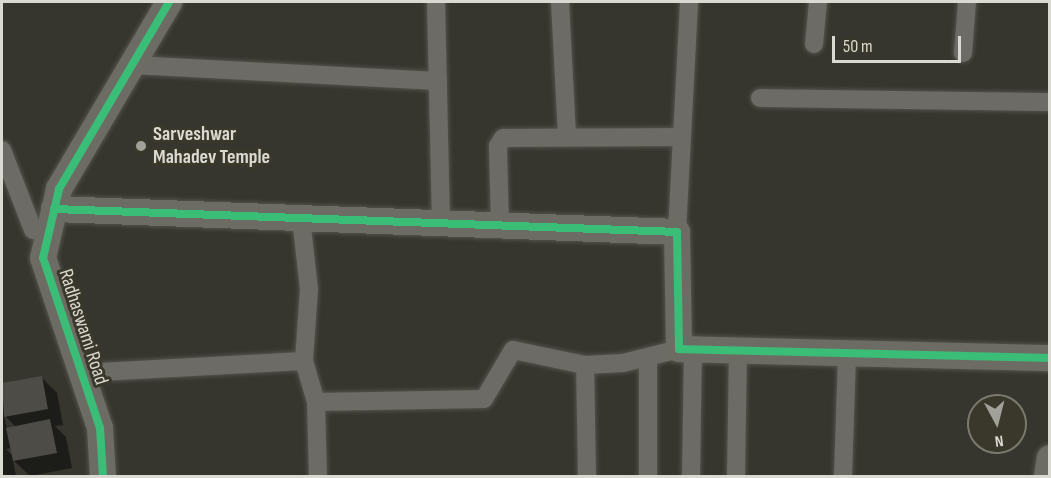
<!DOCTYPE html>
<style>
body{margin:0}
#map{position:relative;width:1051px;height:478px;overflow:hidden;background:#36352e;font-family:"Sofia Sans Condensed",sans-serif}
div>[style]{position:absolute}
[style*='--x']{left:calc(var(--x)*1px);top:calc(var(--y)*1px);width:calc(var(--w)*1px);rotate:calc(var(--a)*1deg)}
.shadow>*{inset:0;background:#0007}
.building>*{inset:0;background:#4d4c46}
.roads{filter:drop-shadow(0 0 2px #53524c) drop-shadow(0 0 2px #53524c)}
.street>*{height:18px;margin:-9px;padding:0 9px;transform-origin:9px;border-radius:9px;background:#6c6b65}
.secondary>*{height:26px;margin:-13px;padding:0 13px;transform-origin:13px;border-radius:13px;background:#6d6c64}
.cycleway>*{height:8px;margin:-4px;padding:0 4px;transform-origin:4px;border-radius:4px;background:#3abd76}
.dots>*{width:16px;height:16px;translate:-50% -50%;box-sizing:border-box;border:3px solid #3a382b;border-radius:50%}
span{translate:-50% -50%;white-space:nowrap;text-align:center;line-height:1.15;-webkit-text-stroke:6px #3a382b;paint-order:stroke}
.poi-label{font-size:20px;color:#dbdad2;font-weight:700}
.left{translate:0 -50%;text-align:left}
.street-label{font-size:20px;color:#dbdad2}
.frame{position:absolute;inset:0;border:3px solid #dbdad2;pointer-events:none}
.north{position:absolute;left:967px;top:394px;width:60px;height:60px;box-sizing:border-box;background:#3a382b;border:2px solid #7a796e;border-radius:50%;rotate:173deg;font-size:16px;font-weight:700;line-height:24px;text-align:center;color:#dbdad2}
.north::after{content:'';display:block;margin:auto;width:21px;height:27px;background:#a1a099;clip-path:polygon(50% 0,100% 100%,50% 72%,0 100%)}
.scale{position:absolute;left:832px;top:36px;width:129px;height:27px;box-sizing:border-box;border:3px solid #dbdad2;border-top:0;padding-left:8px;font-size:18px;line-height:21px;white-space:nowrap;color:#dbdad2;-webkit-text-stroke:4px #3a382b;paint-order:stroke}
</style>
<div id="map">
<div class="shadow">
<i style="clip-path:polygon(evenodd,41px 377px,57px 393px,63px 425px,55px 426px,66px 437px,72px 468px,30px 476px,13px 460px,16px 476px,2px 476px,2px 385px,41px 377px,4px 415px,16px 427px,7px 429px,4px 415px,41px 377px,12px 448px,13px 456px,6px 449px,12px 448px)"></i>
</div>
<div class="building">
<i style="clip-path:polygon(42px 376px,48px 409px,4px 417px,2px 383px)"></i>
<i style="clip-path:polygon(50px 419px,57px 453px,13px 461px,6px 428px)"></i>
</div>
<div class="roads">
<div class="street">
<i style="--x:436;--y:2;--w:221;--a:88.7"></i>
<i style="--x:560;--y:2;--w:134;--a:87"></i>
<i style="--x:814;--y:44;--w:42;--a:-84.6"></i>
<i style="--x:963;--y:53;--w:51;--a:-85.5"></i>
<i style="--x:132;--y:65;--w:306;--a:3"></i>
<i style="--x:760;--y:98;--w:290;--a:0.8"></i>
<i style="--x:2;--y:150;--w:86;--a:68.8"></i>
<i style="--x:301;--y:218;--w:71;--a:83.6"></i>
<i style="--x:309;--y:289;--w:72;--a:94"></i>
<i style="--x:304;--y:361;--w:43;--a:73.7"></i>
<i style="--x:316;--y:402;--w:74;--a:88.5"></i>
<i style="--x:500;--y:225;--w:79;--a:-91.5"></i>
<i style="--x:498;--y:146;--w:9;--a:-58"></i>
<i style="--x:503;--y:138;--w:179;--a:-0.3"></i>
<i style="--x:677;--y:232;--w:230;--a:-87"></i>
<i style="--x:81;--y:373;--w:223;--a:-3.1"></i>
<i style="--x:316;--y:402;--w:168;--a:-1"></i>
<i style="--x:484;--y:399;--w:57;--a:-59.4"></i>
<i style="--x:513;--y:350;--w:74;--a:11.8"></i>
<i style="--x:587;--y:476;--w:111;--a:-91"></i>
<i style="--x:585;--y:365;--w:38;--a:-3"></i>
<i style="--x:623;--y:363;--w:58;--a:-14"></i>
<i style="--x:648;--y:476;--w:119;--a:-90"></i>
<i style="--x:691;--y:476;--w:127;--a:-89.1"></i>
<i style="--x:736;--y:476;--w:126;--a:-89.1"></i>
<i style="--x:843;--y:476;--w:123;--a:-88.1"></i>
</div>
<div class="secondary">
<i style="--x:54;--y:209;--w:623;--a:2.11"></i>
<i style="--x:677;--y:232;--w:117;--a:89"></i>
<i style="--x:679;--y:349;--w:371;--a:1.4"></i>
<i style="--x:103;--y:476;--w:48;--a:-93.6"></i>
<i style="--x:100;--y:428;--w:179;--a:-108.5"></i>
<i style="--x:43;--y:258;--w:71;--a:-76.9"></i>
<i style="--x:59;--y:189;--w:217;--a:-59.5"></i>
<i style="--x:1047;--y:476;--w:18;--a:-81"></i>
</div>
</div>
<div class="cycleway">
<i style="--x:54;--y:209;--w:623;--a:2.11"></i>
<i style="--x:677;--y:232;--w:117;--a:89"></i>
<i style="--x:679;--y:349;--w:371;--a:1.4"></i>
<i style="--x:103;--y:476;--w:48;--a:-93.6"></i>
<i style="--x:100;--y:428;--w:179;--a:-108.5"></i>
<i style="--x:43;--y:258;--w:71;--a:-76.9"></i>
<i style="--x:59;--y:189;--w:217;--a:-59.5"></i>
</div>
<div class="dots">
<i style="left:141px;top:146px;background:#a1a099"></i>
</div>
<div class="poi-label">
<span class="left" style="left:153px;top:146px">Sarveshwar<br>Mahadev Temple</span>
</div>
<div class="street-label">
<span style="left:83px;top:327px;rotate:72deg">Radhaswami Road</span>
</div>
<div class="frame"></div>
<div class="north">N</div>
<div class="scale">50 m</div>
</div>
